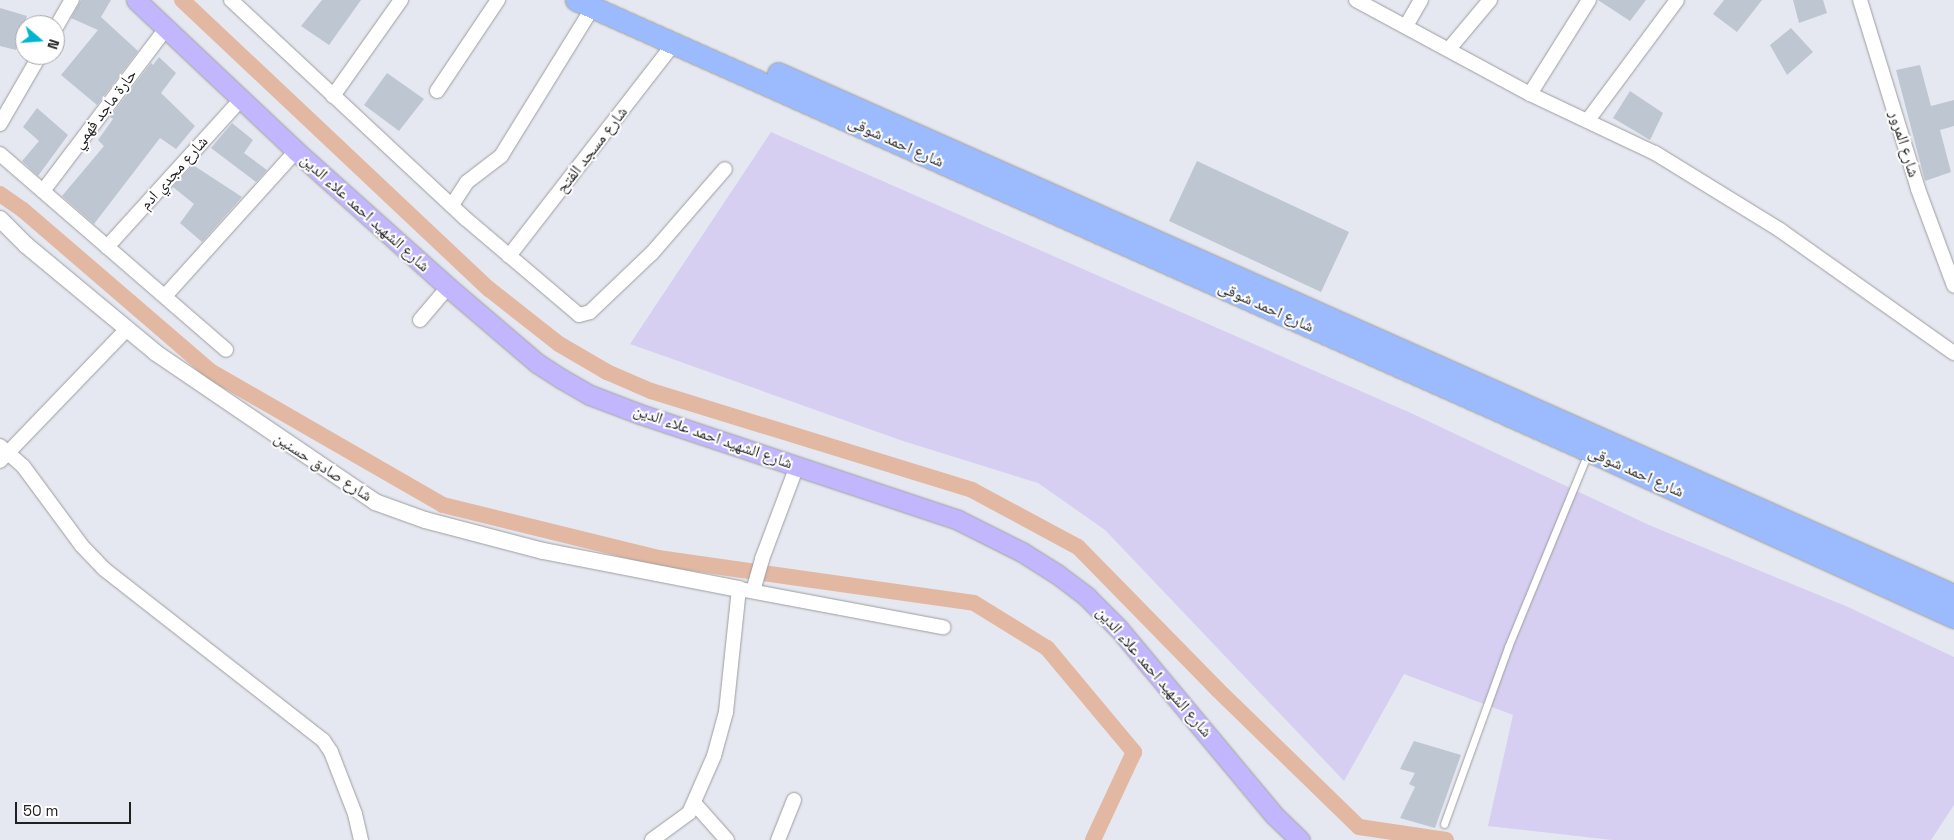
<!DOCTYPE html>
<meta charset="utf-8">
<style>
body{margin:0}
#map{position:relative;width:1954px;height:840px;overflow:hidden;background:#e5e8f1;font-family:"Space Grotesk","Noto Naskh Arabic",sans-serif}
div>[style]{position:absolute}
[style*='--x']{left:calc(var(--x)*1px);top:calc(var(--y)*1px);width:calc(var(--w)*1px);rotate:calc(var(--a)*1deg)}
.farmland>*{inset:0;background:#d6cff1}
.canal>*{height:16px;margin:-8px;padding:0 8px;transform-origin:8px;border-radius:8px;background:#e2b8a2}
.building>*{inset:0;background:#bec6d1}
.roads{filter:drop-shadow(0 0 1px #9d9d9d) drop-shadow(0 0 1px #9d9d9d)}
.service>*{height:7px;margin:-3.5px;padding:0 3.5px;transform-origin:3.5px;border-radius:3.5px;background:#fff}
.minor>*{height:14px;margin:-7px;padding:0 7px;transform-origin:7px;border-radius:7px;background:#fff}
.tertiary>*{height:16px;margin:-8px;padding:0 8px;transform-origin:8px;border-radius:8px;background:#fff}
.secondary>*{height:19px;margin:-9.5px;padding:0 9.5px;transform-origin:9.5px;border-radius:9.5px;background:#c2b6ff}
.primary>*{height:21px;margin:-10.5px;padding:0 10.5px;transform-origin:10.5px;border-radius:10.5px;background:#9cbbff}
span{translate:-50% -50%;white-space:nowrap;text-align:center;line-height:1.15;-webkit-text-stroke:4px #fff;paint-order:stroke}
.street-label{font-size:16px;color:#202020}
.north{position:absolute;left:15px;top:15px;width:50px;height:50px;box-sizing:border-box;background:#fff;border:1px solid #a6a6a6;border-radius:50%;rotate:108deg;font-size:14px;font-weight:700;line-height:20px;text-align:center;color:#202020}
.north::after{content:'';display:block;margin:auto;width:18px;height:22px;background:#00b6cf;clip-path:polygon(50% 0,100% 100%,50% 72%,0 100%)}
.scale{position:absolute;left:15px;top:802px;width:116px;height:22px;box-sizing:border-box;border:2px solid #202020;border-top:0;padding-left:6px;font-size:15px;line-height:18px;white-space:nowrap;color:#202020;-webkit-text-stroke:4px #fff;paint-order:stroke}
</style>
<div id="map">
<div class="farmland">
<i style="clip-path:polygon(771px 132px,1413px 414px,1649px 525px,1848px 607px,1954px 657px,1954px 805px,1931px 840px,1612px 840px,1488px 826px,1513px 715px,1404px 674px,1344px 781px,1105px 530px,1038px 483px,903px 441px,630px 344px)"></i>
</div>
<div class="canal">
<i style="--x:182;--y:0;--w:422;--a:43.3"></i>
<i style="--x:489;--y:289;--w:89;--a:38.2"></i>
<i style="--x:559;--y:344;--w:56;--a:30.3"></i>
<i style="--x:607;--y:372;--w:48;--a:23.4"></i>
<i style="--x:651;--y:391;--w:336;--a:17.1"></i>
<i style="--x:972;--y:490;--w:120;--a:28.3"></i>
<i style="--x:1078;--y:547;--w:199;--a:45.6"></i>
<i style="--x:1217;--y:689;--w:198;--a:44.2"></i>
<i style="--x:1359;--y:827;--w:88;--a:8.5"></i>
<i style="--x:0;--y:194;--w:28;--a:35"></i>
<i style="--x:23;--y:210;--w:247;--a:40.7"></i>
<i style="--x:210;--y:371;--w:269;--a:29.9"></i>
<i style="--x:443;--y:505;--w:221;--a:13.8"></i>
<i style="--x:658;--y:558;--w:319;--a:8.1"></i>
<i style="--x:974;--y:603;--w:86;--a:31.7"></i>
<i style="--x:1047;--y:648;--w:136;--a:50.1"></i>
<i style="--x:1134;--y:752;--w:97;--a:115"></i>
</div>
<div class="building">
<i style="clip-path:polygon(81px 0,111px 0,101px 17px,138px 51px,97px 105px,61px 75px,98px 30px,71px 18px)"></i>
<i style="clip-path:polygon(322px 0,361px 0,329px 45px,301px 26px)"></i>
<i style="clip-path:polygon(1598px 0,1646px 0,1630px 21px)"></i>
<i style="clip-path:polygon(1724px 0,1762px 0,1737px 32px,1713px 14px)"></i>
<i style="clip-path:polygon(1793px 0,1823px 0,1827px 13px,1799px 23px)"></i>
<i style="clip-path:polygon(0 8px,27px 16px,16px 50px,0 46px)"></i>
<i style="clip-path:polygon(1791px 28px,1813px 52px,1787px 75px,1770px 45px)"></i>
<i style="clip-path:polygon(159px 57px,176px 73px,161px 93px,195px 126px,176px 149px,160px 138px,94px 224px,62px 196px,104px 146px,98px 140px,113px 119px,110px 117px,151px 63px,153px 65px)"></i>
<i style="clip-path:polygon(1920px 65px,1931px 106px,1954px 100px,1954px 126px,1940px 130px,1951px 172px,1925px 181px,1896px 70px)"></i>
<i style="clip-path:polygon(387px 73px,424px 99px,399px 131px,364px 105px)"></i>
<i style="clip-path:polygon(1630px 91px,1663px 113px,1650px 140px,1613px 118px)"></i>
<i style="clip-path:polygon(37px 108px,68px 135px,38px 176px,22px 161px,39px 141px,23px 127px)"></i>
<i style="clip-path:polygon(232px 123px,253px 140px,244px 153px,267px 170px,256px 182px,211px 148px)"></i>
<i style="clip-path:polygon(1197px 161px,1349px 232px,1321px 292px,1169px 221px)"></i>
<i style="clip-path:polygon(193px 165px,242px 197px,202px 242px,180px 223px,194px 204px,173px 187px)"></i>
<i style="clip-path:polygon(1414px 741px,1461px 755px,1435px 828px,1400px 818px,1415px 787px,1409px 784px,1415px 773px,1400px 769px)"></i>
</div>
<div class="roads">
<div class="service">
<i style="--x:1444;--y:824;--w:188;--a:-70.1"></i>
<i style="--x:1508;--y:647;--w:210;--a:-67.6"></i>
</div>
<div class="minor">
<i style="--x:231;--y:0;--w:321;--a:43"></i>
<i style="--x:466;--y:219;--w:148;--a:40.3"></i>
<i style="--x:579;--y:315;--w:11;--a:-15"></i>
<i style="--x:590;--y:312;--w:86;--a:-43.6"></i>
<i style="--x:652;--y:253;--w:111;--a:-49"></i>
<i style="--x:1356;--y:0;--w:198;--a:28.4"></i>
<i style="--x:1530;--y:94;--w:138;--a:25.3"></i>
<i style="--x:1655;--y:153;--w:147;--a:31.6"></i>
<i style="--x:1780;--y:230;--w:213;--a:35.3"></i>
<i style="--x:1860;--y:0;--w:198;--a:72.9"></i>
<i style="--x:1918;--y:189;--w:103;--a:69.6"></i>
<i style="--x:1406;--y:26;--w:30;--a:-60"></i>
<i style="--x:55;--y:29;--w:34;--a:-60"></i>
<i style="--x:1449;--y:49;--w:64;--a:-50.1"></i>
<i style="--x:437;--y:91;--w:110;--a:-56.2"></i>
<i style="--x:1530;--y:94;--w:111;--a:-57.9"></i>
<i style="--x:333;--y:96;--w:118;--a:-54.7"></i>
<i style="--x:1588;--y:120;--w:149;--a:-53.4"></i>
<i style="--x:0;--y:124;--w:80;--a:-59.9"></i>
<i style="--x:0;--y:154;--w:299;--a:40.9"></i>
<i style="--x:43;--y:191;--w:206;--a:-52.9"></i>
<i style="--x:452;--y:205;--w:27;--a:-57"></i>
<i style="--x:467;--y:182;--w:43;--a:-37.4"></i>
<i style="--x:501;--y:156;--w:175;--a:-58.3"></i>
<i style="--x:107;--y:247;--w:200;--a:-47.8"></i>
<i style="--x:509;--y:256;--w:269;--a:-52.2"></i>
<i style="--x:165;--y:296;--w:195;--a:-47.9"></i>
<i style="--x:420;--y:320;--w:43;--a:-49.7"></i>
<i style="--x:0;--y:446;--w:30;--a:41"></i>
<i style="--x:23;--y:466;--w:99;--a:53.6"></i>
<i style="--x:82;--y:546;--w:32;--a:46"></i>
<i style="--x:104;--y:569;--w:278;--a:38"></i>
<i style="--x:323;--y:740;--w:14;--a:56"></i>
<i style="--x:331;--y:752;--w:66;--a:68.8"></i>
<i style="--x:355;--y:814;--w:27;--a:77"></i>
<i style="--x:0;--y:461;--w:183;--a:-46.1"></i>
<i style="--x:753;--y:591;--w:33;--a:-74"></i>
<i style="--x:762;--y:559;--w:99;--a:-69.4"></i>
<i style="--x:695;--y:804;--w:48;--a:48.4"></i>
<i style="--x:652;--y:840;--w:46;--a:-36.1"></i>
<i style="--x:689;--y:813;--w:62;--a:-66.3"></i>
<i style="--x:714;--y:756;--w:46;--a:-74.7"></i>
<i style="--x:726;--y:712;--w:124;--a:-84"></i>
<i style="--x:739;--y:589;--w:208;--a:10.6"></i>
<i style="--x:778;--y:840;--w:43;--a:-68.2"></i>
</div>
<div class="tertiary">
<i style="--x:0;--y:219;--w:37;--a:45"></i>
<i style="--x:26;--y:245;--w:169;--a:39.7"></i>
<i style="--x:156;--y:353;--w:265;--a:34.2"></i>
<i style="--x:375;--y:502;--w:53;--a:19.8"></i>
<i style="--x:425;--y:520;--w:122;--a:14.7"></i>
<i style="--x:543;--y:551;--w:200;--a:11"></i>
</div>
<div class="secondary">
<i style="--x:136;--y:0;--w:220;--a:43.3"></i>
<i style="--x:296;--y:151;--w:204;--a:41.8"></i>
<i style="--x:448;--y:287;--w:117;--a:40.5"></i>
<i style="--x:537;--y:363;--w:30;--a:33"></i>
<i style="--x:562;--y:379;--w:32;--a:30"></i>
<i style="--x:590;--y:395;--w:53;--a:20.8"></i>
<i style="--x:640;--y:414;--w:335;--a:18.4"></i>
<i style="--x:958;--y:520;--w:72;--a:26.6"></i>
<i style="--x:1022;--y:552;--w:41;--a:32.2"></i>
<i style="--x:1057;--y:574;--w:38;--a:37"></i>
<i style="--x:1087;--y:597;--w:45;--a:45"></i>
<i style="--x:1119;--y:629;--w:242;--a:50.2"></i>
<i style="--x:1274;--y:815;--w:36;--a:44"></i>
</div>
<div class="primary">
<i style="--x:576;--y:0;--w:1109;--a:24"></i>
<i style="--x:1589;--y:451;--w:401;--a:24.5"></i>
<i style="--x:778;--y:73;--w:1287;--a:23.94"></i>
</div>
</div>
<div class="street-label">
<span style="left:105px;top:109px;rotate:-53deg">حارة ماجد فهمي</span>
<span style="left:896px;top:142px;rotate:24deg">شارع احمد شوقى</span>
<span style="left:1904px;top:144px;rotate:73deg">شارع المرور</span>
<span style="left:592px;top:150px;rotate:-52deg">شارع مسجد الفتح</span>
<span style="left:174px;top:173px;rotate:-48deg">شارع مجدي ادم</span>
<span style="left:365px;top:213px;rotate:42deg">شارع الشهيد احمد علاء الدين</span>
<span style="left:1266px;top:307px;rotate:24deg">شارع احمد شوقى</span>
<span style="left:713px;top:437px;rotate:19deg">شارع الشهيد احمد علاء الدين</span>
<span style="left:323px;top:467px;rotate:33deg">شارع صادق حسنين</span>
<span style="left:1636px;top:472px;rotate:24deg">شارع احمد شوقى</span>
<span style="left:1154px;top:672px;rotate:49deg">شارع الشهيد احمد علاء الدين</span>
</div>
<div class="north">N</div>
<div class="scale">50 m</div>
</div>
